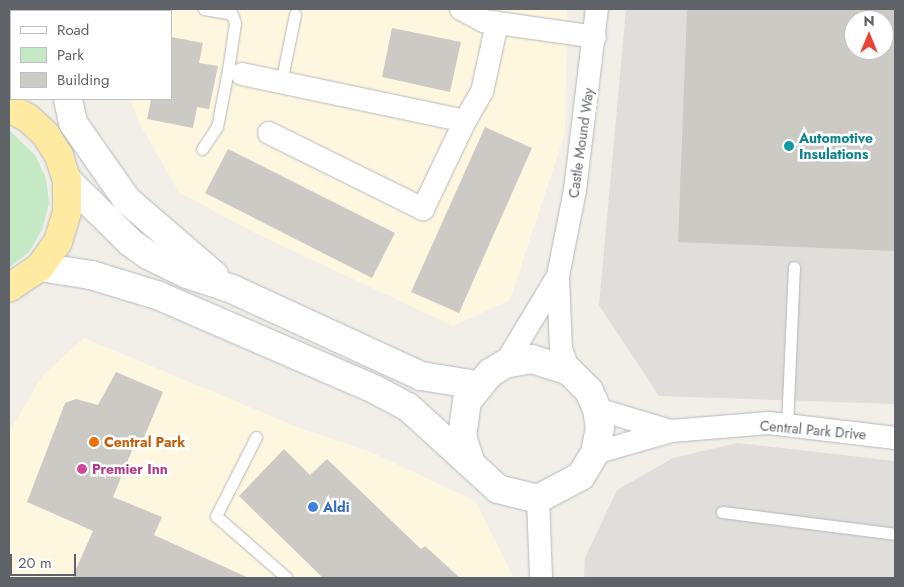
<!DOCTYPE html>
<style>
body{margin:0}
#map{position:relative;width:904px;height:587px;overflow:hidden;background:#f1efe8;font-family:Jost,sans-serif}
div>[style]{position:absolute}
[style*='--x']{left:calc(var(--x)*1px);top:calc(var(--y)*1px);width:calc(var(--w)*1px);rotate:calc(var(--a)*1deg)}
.commercial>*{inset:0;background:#fef7e0}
.industrial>*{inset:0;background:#e0deda}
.green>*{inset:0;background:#c5e8c5}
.building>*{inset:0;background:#cccac5}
.roads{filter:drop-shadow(0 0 1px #b5b8bc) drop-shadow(0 0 1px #b5b8bc)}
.service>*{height:11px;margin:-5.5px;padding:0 5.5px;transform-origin:5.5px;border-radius:5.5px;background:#fff}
.minor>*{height:22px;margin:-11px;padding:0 11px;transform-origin:11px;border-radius:11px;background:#fff}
.tertiary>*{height:28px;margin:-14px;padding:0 14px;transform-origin:14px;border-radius:14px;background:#fff}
.trunk>*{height:28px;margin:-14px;padding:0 14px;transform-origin:14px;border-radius:14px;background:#feeaa1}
.dots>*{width:14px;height:14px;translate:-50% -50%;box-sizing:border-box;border:2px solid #fff;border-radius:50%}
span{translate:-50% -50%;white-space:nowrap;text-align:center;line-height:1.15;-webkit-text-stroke:5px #fff;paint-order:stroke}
.culture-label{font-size:14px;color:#0d838f;font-weight:700}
.left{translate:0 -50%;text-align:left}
.street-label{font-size:14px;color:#5f6368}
.food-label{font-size:14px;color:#c56008;font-weight:700}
.hotel-label{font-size:14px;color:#b23c85;font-weight:700}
.shop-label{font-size:14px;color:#366cbe;font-weight:700}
.frame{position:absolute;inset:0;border:10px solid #5f6368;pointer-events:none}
.legend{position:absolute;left:10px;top:10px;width:162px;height:90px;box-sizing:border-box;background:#fff;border:1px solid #bfc1c3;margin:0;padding:6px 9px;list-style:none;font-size:15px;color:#5f6368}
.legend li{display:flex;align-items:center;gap:10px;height:25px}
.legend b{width:25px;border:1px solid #bfc1c3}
.north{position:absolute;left:844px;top:10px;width:50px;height:50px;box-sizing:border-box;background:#fff;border:1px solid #bfc1c3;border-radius:50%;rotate:0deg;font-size:14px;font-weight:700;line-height:20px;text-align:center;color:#5f6368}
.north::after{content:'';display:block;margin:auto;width:18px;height:22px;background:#ea4335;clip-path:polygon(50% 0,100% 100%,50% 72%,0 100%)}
.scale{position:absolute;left:10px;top:554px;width:66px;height:22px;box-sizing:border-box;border:2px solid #5f6368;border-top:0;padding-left:6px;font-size:15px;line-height:18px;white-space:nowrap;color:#5f6368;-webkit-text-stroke:4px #fff;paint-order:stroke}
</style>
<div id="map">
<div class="commercial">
<i style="clip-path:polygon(123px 9px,567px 9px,565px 133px,510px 300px,453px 326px,253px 232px,179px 192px,137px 119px,131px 99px,171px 99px,171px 11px,122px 11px)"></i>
<i style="clip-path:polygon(84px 338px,300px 428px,371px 452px,475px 501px,514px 578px,9px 578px,9px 432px,43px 375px)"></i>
</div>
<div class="industrial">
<i style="clip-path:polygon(evenodd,626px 9px,895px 9px,895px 404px,659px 396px,599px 305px,626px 9px,854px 20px,884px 20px,884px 50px,854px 50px,854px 20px)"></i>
<i style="clip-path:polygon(737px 443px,895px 461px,895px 578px,584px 578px,585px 558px,617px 490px,673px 458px)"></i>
</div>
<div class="green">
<i style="clip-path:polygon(9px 130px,35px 155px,46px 178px,49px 204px,42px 230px,29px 252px,9px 268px)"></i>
</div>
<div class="building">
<i style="clip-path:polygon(evenodd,687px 9px,895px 9px,895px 251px,678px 242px,687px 9px,854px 20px,884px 20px,884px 50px,854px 50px,854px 20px)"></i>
<i style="clip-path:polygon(392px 28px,461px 42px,450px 92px,382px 77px)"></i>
<i style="clip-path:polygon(171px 37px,203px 43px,199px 63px,218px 66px,209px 109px,197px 107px,193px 128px,147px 119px,151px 99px,171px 99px)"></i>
<i style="clip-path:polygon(485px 127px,532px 148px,459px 313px,411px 292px)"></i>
<i style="clip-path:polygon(228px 149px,395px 233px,372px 278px,205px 193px)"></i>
<i style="clip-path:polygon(116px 372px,163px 392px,143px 440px,137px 438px,113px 497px,162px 517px,154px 535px,249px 578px,72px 578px,93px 531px,27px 502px,65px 403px,76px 399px,98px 405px)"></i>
<i style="clip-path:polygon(284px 449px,310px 475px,327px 459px,421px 549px,425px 546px,460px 578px,323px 578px,239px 496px)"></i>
</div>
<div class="roads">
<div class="service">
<i style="--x:204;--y:9;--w:28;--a:10"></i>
<i style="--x:232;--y:14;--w:9;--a:72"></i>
<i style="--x:235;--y:23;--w:48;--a:98.5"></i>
<i style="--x:228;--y:70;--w:15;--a:16"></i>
<i style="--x:281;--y:83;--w:70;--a:-78.5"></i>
<i style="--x:202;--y:149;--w:27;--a:-56"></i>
<i style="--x:217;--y:127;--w:58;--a:-79.1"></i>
<i style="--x:787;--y:426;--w:159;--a:-87.5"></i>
<i style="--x:256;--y:437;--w:89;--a:116.9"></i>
<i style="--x:216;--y:516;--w:94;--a:41.1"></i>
<i style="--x:722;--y:512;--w:174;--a:7.2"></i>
</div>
<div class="minor">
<i style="--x:461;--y:9;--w:26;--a:28"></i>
<i style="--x:484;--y:21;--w:112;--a:8.2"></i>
<i style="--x:242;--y:74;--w:228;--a:11.9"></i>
<i style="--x:465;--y:121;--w:34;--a:-60"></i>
<i style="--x:482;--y:92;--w:71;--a:-77.7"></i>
<i style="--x:269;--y:133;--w:172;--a:26.3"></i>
<i style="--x:423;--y:209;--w:98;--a:-64.5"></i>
<i style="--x:505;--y:364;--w:103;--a:-58.9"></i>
<i style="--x:569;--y:371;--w:23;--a:-110"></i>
<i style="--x:561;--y:349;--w:73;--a:-92.4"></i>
<i style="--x:558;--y:276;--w:88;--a:-78.8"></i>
<i style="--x:575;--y:190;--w:182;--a:-83.1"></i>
<i style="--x:597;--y:409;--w:77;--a:16.6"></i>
<i style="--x:595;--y:453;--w:79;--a:-16.1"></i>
<i style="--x:671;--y:431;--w:98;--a:-4.7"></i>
<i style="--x:769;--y:423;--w:127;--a:6.8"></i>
<i style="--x:538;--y:499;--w:79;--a:87.8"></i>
</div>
<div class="tertiary">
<i style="--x:59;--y:11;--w:2;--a:-90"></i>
<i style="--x:68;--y:99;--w:25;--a:78"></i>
<i style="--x:73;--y:123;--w:94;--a:55"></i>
<i style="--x:127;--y:200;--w:115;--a:40.8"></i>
<i style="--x:67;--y:180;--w:88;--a:44.5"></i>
<i style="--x:130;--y:242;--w:22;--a:36"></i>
<i style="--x:148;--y:255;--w:43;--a:26"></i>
<i style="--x:187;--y:274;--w:47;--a:18.4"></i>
<i style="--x:232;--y:289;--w:208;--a:24.7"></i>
<i style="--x:421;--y:376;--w:57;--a:9.1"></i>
<i style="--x:40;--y:267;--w:52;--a:8.9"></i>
<i style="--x:91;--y:275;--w:69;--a:16.9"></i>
<i style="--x:157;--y:295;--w:236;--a:23.4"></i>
<i style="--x:374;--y:389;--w:38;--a:28"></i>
<i style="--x:408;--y:407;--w:122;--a:42.3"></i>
<i style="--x:498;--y:489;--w:41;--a:14"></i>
<i style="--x:538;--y:499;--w:49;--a:-28.1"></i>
<i style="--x:581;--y:476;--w:27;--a:-59"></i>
<i style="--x:595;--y:453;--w:25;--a:-79"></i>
<i style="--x:600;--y:428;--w:19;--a:-99"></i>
<i style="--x:597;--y:409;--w:20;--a:-114"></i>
<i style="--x:589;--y:391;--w:28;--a:-135"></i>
<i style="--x:569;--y:371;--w:39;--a:-162"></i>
<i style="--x:532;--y:359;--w:27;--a:170"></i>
<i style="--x:505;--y:364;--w:17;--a:149"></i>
<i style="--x:490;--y:373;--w:36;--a:129"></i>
<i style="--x:467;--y:401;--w:35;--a:98"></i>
<i style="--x:462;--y:436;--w:26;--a:72"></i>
</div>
<div class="trunk">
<i style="--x:29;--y:11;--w:2;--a:-63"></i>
<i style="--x:9;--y:108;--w:21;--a:28"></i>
<i style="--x:28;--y:118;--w:25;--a:43"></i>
<i style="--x:46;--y:135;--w:25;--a:58"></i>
<i style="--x:59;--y:156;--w:25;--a:72"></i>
<i style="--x:67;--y:180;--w:32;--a:90"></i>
<i style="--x:67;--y:212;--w:31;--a:107"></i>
<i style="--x:58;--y:242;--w:31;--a:126"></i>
<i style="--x:40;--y:267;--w:37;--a:146"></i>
</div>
</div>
<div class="dots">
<i style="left:789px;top:146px;background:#0f9aa8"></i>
<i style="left:94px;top:442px;background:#e8710a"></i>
<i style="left:82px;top:469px;background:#d1479c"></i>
<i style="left:313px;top:507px;background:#3f7fe0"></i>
</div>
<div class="culture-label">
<span class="left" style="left:799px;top:146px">Automotive<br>Insulations</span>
</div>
<div class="street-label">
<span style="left:581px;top:143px;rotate:-82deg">Castle Mound Way</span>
<span style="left:813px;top:430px;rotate:5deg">Central Park Drive</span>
</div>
<div class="food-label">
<span class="left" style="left:104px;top:442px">Central Park</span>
</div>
<div class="hotel-label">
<span class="left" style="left:92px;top:469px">Premier Inn</span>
</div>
<div class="shop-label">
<span class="left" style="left:323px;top:507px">Aldi</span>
</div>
<div class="frame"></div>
<ul class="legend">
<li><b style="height:6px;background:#fff"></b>Road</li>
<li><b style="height:14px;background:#c5e8c5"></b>Park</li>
<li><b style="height:14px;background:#cccac5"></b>Building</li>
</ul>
<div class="north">N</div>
<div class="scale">20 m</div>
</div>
